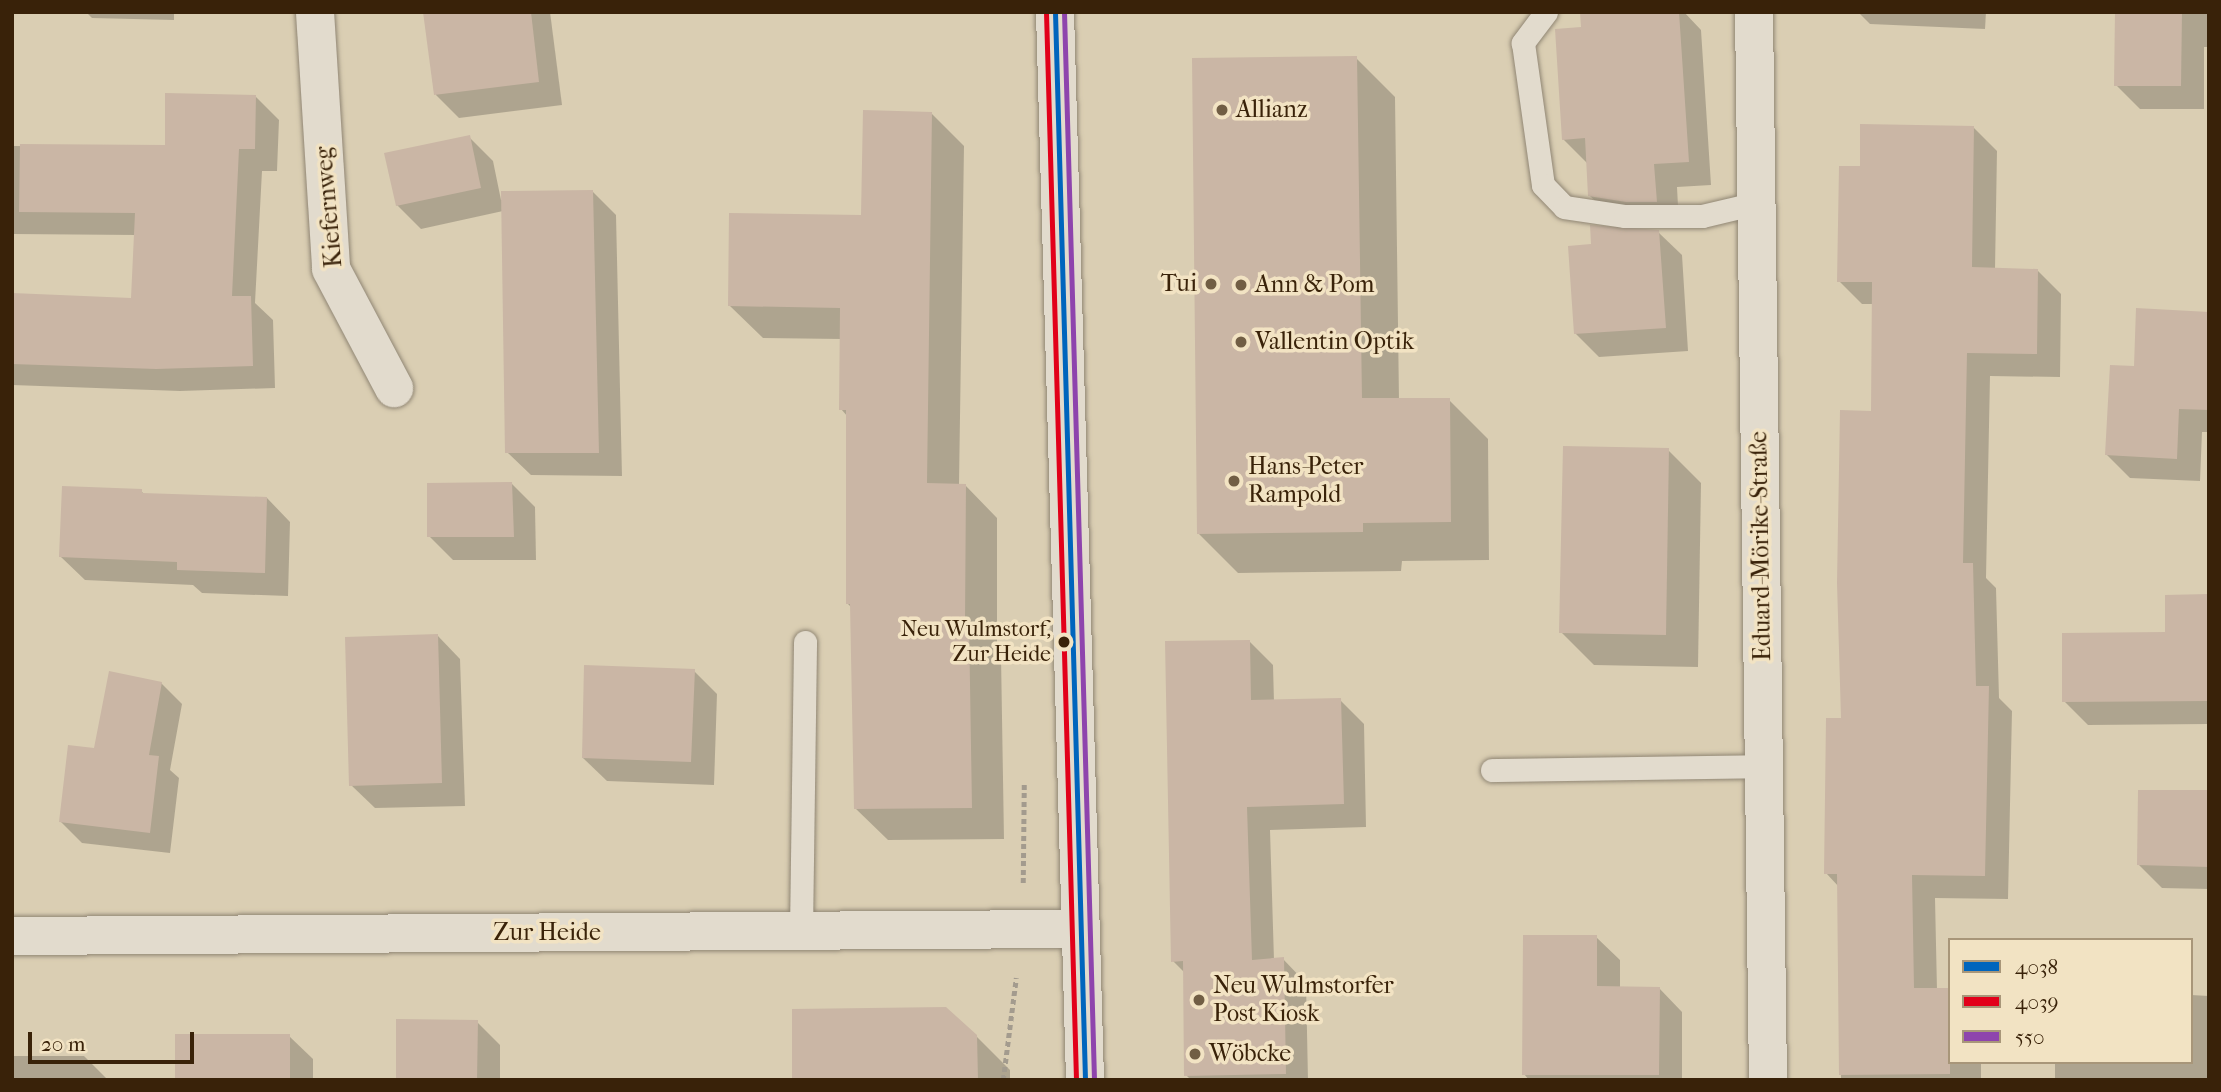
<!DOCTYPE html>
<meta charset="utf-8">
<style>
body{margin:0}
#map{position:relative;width:2221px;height:1092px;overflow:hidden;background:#daceb3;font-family:"IM FELL French Canon",serif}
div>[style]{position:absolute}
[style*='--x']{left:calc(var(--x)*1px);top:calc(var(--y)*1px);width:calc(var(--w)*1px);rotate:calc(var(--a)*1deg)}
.shadow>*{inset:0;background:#0003}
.building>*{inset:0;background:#cab6a5}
.path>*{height:4.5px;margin-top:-2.25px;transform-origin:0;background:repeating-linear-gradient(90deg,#a39b8e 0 5px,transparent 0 8.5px)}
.roads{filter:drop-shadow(0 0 2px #908674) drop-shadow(0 0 2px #908674)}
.lane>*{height:23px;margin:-11.5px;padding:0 11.5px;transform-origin:11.5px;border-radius:11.5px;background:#e2dbcd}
.street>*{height:38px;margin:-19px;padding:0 19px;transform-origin:19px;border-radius:19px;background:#e2dbcd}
.secondary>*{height:38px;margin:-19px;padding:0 19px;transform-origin:19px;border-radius:19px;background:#e2dbcd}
.bus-1>*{height:5px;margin:-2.5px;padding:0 2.5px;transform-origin:2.5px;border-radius:2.5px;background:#0065bd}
.bus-2>*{height:5px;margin:-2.5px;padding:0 2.5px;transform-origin:2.5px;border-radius:2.5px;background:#e2001a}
.bus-3>*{height:5px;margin:-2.5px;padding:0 2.5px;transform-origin:2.5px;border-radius:2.5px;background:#8e44ad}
.dots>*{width:19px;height:19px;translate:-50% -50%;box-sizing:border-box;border:4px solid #f2e3c3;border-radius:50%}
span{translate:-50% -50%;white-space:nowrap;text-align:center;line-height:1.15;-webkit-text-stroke:7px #f2e3c3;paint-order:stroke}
.bus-label{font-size:22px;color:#392209}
.right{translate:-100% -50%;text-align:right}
.poi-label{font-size:24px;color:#392209}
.left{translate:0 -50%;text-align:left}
.street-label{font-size:24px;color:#392209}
.frame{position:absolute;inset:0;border:14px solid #392209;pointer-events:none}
.legend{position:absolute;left:1948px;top:938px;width:245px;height:126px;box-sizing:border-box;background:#f2e3c3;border:2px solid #a89679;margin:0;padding:9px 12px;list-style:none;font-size:21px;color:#392209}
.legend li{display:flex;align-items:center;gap:14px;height:35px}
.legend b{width:35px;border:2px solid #a89679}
.scale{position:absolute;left:28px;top:1032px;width:166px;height:32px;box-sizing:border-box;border:4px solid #392209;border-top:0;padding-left:9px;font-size:21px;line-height:24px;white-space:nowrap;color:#392209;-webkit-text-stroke:5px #f2e3c3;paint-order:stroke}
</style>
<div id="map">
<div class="shadow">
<i style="clip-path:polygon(86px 12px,174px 12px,174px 20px,92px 18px)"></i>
<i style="clip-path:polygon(425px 12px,550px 12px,562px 105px,459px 118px,436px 95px)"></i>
<i style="clip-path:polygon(1589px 12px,1684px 12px,1701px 30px,1711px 185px,1677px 187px,1679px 225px,1614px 219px,1590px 196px,1587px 163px,1563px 139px)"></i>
<i style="clip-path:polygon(1858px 12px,1986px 12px,1985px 29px,1870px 24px)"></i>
<i style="clip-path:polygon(2117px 12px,2209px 12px,2209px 47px,2204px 47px,2204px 109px,2140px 109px,2116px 85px)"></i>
<i style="clip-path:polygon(1356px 58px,1395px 97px,1399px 400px,1449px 400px,1488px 439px,1489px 560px,1402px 561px,1401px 571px,1238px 573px,1199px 534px)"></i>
<i style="clip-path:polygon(256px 97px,279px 120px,277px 171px,262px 171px,255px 303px,273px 320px,275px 388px,180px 391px,12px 385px,12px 295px,133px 300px,136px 235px,12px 234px,12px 146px,166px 147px)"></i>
<i style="clip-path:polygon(931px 113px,964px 146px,959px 485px,965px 485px,997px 518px,997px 652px,1001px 655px,1004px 839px,888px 840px,855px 808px,852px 608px,847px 603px,848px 417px,841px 409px,841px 339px,763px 338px,730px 306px,863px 216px)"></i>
<i style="clip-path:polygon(1973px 127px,1997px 151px,1995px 270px,2038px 271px,2061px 294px,2060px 377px,1990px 376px,1986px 578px,1996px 588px,1999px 698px,2012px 711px,2008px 899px,1935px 898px,1937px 990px,1950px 1062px,1981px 1062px,1981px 1080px,1841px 1080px,1839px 887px,1826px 873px,1873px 413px,1874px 304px,1862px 304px,1839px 281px,1861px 168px)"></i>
<i style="clip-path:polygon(469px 137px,493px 161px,501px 200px,593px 192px,616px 215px,622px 476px,531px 475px,507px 452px,503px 211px,421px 229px,397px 205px)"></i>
<i style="clip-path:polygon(1658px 232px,1682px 255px,1688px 351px,1599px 357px,1575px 333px,1593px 246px)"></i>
<i style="clip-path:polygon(2209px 313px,2209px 432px,2202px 432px,2200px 481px,2130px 478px,2107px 455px,2136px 368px)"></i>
<i style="clip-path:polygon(1668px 450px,1701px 483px,1698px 667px,1594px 665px,1561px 632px)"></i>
<i style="clip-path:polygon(512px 484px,535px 507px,536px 560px,453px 560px,429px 536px)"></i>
<i style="clip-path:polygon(141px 491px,145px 495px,267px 498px,290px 522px,288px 596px,202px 593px,193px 585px,85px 580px,61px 557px)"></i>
<i style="clip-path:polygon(2209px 596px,2209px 724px,2088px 725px,2064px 701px,2167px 634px)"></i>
<i style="clip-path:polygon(437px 635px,460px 659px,465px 806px,375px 808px,351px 785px)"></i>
<i style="clip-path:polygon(1249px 641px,1273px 665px,1274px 702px,1340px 700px,1364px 724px,1366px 827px,1270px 830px,1274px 960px,1283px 959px,1306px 983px,1308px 1080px,1191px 1080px,1186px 1075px,1185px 973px,1173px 961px)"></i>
<i style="clip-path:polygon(694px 671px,717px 694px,714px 785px,607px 781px,583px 758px)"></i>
<i style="clip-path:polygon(161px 683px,182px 704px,170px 770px,179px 778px,170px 853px,82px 843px,61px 822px)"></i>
<i style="clip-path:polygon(2209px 792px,2209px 889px,2162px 888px,2139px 865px)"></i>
<i style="clip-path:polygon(1596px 937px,1620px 960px,1620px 988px,1659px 988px,1682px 1012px,1682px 1080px,1529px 1080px,1524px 1074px)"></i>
<i style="clip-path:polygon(2191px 995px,2209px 996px,2209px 1080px,2055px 1080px,2055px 1062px,2191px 1062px)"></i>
<i style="clip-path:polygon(477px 1022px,500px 1045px,500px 1080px,398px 1080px)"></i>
<i style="clip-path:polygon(289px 1036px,313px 1059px,313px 1080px,177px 1080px)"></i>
<i style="clip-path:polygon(976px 1036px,1010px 1070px,1010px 1080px,794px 1080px)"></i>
<i style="clip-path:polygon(12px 1056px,84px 1056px,108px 1080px,12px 1080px)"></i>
</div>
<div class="building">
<i style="clip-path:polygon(423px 12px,531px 12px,539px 82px,434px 95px)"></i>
<i style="clip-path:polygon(1580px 12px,1679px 12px,1689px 162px,1654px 164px,1657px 202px,1626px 202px,1588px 196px,1585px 138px,1562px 140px,1555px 29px,1581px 27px)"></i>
<i style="clip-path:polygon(2115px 12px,2182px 12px,2181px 86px,2114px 86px)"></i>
<i style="clip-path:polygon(1357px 56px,1362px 398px,1450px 398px,1451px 522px,1363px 523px,1363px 532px,1197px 534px,1192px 58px)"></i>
<i style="clip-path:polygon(165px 93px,256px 95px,255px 149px,239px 149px,232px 296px,251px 296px,253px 366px,156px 369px,12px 364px,12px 293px,131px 298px,135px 213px,19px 212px,20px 144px,165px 145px)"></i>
<i style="clip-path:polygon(863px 110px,932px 112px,927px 483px,966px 484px,965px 622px,969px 621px,972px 808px,854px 809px,850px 604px,846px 604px,846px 410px,839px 410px,840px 308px,728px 306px,729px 213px,861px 215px)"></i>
<i style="clip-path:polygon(1860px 124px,1974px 126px,1972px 267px,2038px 269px,2037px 354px,1967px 353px,1963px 563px,1973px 563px,1976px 686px,1989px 686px,1985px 876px,1912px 875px,1914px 988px,1950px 988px,1950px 1074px,1839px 1075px,1837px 874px,1824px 874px,1826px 718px,1841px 718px,1837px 583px,1840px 410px,1871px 411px,1872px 282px,1837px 282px,1839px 166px,1860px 166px)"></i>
<i style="clip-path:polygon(470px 135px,481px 188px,396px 206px,384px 153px)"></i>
<i style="clip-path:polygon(593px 190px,599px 453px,505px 453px,501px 191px)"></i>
<i style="clip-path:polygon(1590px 225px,1659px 230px,1666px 328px,1574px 334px,1568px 246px,1591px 244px)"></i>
<i style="clip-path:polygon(2136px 308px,2209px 312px,2209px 410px,2179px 409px,2177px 459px,2105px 455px,2110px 365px,2134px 366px)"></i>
<i style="clip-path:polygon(1563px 446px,1669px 448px,1666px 635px,1559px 633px)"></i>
<i style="clip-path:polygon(512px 482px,514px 537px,427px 537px,427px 483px)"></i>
<i style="clip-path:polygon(62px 486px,142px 489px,142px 493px,267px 497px,265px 573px,177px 570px,177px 562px,59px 557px)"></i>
<i style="clip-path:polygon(2209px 594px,2209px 701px,2062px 702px,2062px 633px,2165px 632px,2165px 595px)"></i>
<i style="clip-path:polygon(438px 634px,442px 783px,349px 786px,345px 637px)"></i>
<i style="clip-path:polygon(1250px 640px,1251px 700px,1341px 698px,1344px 804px,1247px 807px,1252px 960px,1284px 957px,1286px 1074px,1184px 1076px,1183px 961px,1171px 962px,1165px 641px)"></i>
<i style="clip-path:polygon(584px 665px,695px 669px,691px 762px,582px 758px)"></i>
<i style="clip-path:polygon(109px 671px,162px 682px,149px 755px,159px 756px,150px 833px,59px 822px,68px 745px,94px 748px)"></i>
<i style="clip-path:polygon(2138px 790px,2209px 790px,2209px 867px,2137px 865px)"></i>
<i style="clip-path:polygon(1523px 935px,1597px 935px,1597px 986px,1660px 987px,1659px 1075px,1522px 1075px)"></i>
<i style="clip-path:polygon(946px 1007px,977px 1035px,978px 1080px,792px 1080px,792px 1009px)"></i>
<i style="clip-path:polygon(396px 1019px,478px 1020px,477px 1080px,396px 1080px)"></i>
<i style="clip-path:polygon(175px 1034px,290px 1034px,290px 1080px,175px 1080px)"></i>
</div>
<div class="path">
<i style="--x:1023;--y:883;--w:100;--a:-89.4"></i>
<i style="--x:1003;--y:1080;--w:103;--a:-82.7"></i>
</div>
<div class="roads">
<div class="lane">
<i style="--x:1546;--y:12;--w:39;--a:127"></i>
<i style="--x:1523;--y:43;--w:143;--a:82"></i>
<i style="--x:1543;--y:185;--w:30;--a:46"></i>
<i style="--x:1564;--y:207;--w:62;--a:8.4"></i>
<i style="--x:1625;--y:216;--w:77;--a:0"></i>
<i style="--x:1702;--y:216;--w:57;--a:-13.3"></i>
<i style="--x:1492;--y:770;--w:272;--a:-0.8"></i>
<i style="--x:801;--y:931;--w:289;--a:-89.2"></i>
</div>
<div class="street">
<i style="--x:315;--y:12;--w:257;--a:86.4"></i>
<i style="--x:331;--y:269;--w:135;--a:62.1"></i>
<i style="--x:1754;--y:12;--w:1068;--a:89.25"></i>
<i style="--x:12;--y:936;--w:1069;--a:-0.38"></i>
</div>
<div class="secondary">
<i style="--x:1055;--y:12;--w:1068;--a:88.39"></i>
</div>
</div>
<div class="bus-1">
<i style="--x:1055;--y:12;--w:1068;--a:88.39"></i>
</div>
<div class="bus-2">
<i style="--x:1046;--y:12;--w:1068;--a:88.39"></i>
</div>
<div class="bus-3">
<i style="--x:1064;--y:12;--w:1068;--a:88.39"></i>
</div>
<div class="dots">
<i style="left:1222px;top:110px;background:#715e44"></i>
<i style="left:1211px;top:284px;background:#715e44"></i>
<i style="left:1241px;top:285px;background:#715e44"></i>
<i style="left:1241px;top:342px;background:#715e44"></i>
<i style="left:1234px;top:481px;background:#715e44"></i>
<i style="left:1064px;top:642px;background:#392209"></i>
<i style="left:1199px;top:1000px;background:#715e44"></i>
<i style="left:1195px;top:1054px;background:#715e44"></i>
</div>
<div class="bus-label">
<span class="right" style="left:1051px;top:642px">Neu Wulmstorf,<br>Zur Heide</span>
</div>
<div class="poi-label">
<span class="left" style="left:1236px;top:110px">Allianz</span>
<span class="right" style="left:1197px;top:284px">Tui</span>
<span class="left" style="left:1255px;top:285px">Ann &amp; Pom</span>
<span class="left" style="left:1255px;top:342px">Vallentin Optik</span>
<span class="left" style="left:1248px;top:481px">Hans-Peter<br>Rampold</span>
<span class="left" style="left:1213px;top:1000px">Neu Wulmstorfer<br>Post Kiosk</span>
<span class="left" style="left:1209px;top:1054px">Wöbcke</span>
</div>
<div class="street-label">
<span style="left:329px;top:207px;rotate:-95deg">Kiefernweg</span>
<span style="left:1761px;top:546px;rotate:-91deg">Eduard-Mörike-Straße</span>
<span style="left:547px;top:933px">Zur Heide</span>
</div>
<div class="frame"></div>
<ul class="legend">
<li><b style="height:9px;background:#0065bd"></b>4038</li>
<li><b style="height:9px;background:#e2001a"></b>4039</li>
<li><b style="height:9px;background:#8e44ad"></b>550</li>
</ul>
<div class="scale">20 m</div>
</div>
